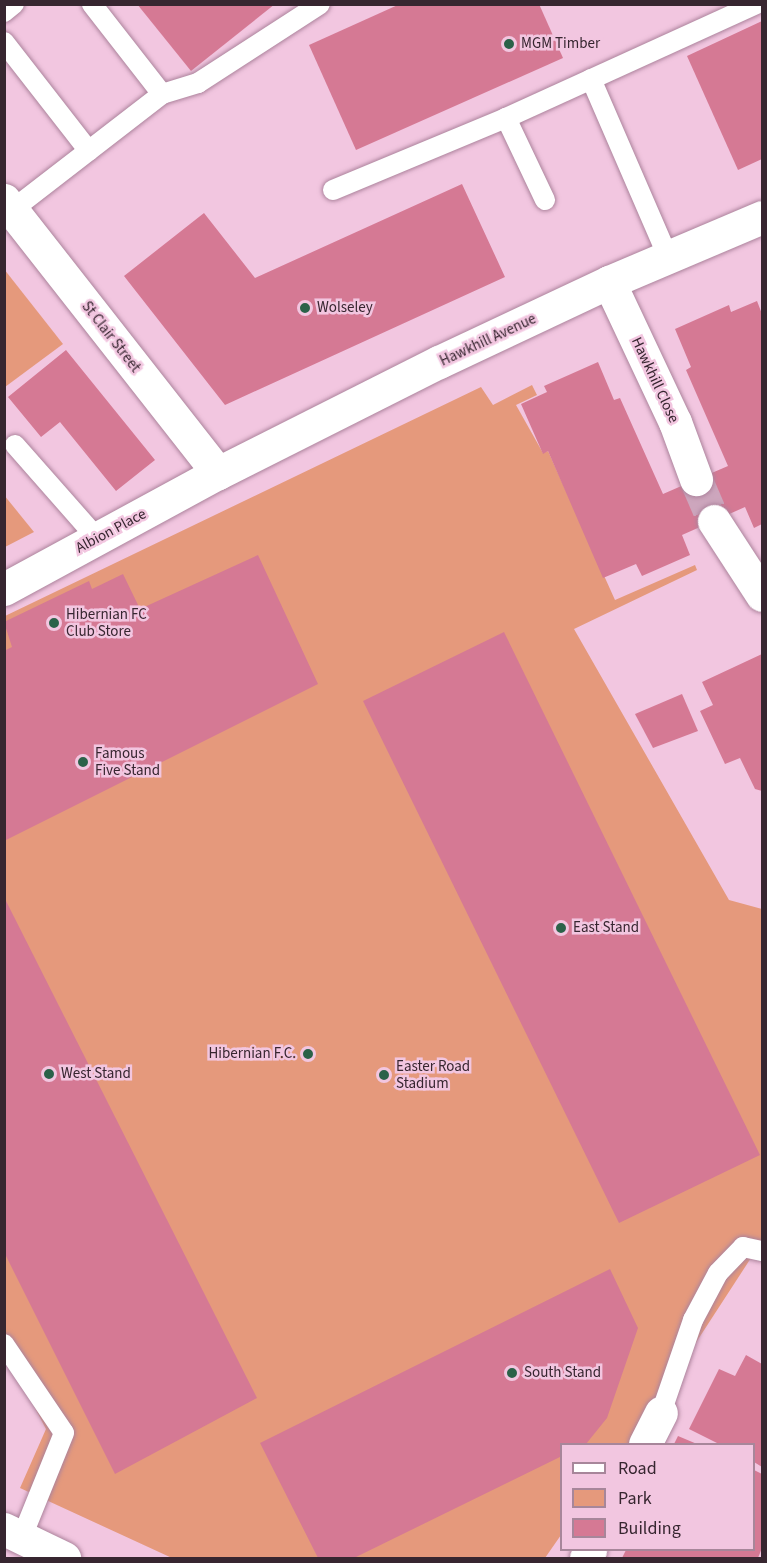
<!DOCTYPE html>
<style>
body{margin:0}
#map{position:relative;width:767px;height:1563px;overflow:hidden;background:#f2c6e0;font-family:"Source Sans 3",sans-serif}
div>[style]{position:absolute}
[style*='--x']{left:calc(var(--x)*1px);top:calc(var(--y)*1px);width:calc(var(--w)*1px);rotate:calc(var(--a)*1deg)}
.green>*{inset:0;background:#e5997c}
.building>*{inset:0;background:#d57994}
.street-tunnel>*{height:33px;margin-top:-16.5px;transform-origin:0;background:repeating-linear-gradient(90deg,#cda6bd 0 33px,transparent 0 49px)}
.roads{filter:drop-shadow(0 0 2px #ac839c) drop-shadow(0 0 2px #ac839c)}
.lane>*{height:20px;margin:-10px;padding:0 10px;transform-origin:10px;border-radius:10px;background:#fff}
.street>*{height:33px;margin:-16.5px;padding:0 16.5px;transform-origin:16.5px;border-radius:16.5px;background:#fff}
.dots>*{width:16px;height:16px;translate:-50% -50%;box-sizing:border-box;border:3px solid #f2c6e0;border-radius:50%}
span{translate:-50% -50%;white-space:nowrap;text-align:center;line-height:1.15;-webkit-text-stroke:5px #f2c6e0;paint-order:stroke}
.poi-label{font-size:15px;color:#372630}
.left{translate:0 -50%;text-align:left}
.right{translate:-100% -50%;text-align:right}
.street-label{font-size:15px;color:#372630}
.frame{position:absolute;inset:0;border:6px solid #372630;pointer-events:none}
.legend{position:absolute;left:560px;top:1443px;width:195px;height:108px;box-sizing:border-box;background:#f2c6e0;border:2px solid #a7869a;margin:0;padding:8px 10px;list-style:none;font-size:18px;color:#372630}
.legend li{display:flex;align-items:center;gap:12px;height:30px}
.legend b{width:30px;border:2px solid #a7869a}
</style>
<div id="map">
<div class="green">
<i style="clip-path:polygon(4px 269px,63px 344px,5px 387px,4px 387px)"></i>
<i style="clip-path:polygon(532px 385px,537px 395px,516px 405px,543px 453px,548px 451px,615px 600px,695px 565px,697px 570px,574px 629px,729px 900px,762px 909px,762px 1241px,630px 1444px,562px 1444px,561px 1535px,545px 1558px,172px 1558px,20px 1488px,46px 1429px,5px 1351px,5px 616px,481px 387px,493px 405px)"></i>
<i style="clip-path:polygon(4px 495px,34px 532px,5px 547px,4px 547px)"></i>
</div>
<div class="building">
<i style="clip-path:polygon(137px 4px,275px 4px,191px 71px)"></i>
<i style="clip-path:polygon(400px 4px,539px 4px,563px 58px,356px 150px,309px 45px)"></i>
<i style="clip-path:polygon(762px 21px,762px 159px,738px 170px,687px 56px)"></i>
<i style="clip-path:polygon(462px 184px,505px 277px,225px 405px,124px 276px,204px 213px,255px 278px)"></i>
<i style="clip-path:polygon(757px 301px,762px 314px,762px 524px,754px 528px,745px 507px,682px 535px,690px 555px,642px 576px,636px 564px,603px 578px,548px 451px,543px 454px,521px 404px,547px 392px,544px 386px,598px 362px,614px 400px,620px 398px,663px 494px,686px 484px,728px 466px,686px 370px,691px 367px,675px 329px,729px 305px,731px 312px)"></i>
<i style="clip-path:polygon(66px 350px,155px 460px,116px 491px,60px 422px,41px 437px,8px 397px)"></i>
<i style="clip-path:polygon(258px 555px,318px 684px,4px 841px,4px 651px,12px 647px,4px 622px,89px 581px,92px 589px,123px 574px,140px 609px)"></i>
<i style="clip-path:polygon(504px 632px,760px 1155px,619px 1223px,363px 701px)"></i>
<i style="clip-path:polygon(762px 654px,762px 791px,755px 789px,740px 758px,725px 764px,700px 711px,713px 705px,702px 682px)"></i>
<i style="clip-path:polygon(682px 694px,698px 731px,653px 748px,635px 714px)"></i>
<i style="clip-path:polygon(4px 897px,257px 1398px,115px 1474px,4px 1252px)"></i>
<i style="clip-path:polygon(610px 1269px,638px 1328px,607px 1418px,586px 1444px,562px 1444px,562px 1456px,354px 1558px,318px 1558px,260px 1443px)"></i>
<i style="clip-path:polygon(746px 1355px,762px 1364px,762px 1467px,754px 1462px,754px 1444px,719px 1444px,689px 1429px,719px 1369px,735px 1376px)"></i>
<i style="clip-path:polygon(678px 1436px,697px 1444px,674px 1444px)"></i>
<i style="clip-path:polygon(754px 1470px,762px 1474px,762px 1548px,758px 1558px,622px 1558px,626px 1550px,754px 1550px)"></i>
</div>
<div class="street-tunnel">
<i style="--x:696;--y:479;--w:46;--a:66.8"></i>
</div>
<div class="roads">
<div class="lane">
<i style="--x:4;--y:12;--w:13;--a:-39"></i>
<i style="--x:4;--y:42;--w:138;--a:52.1"></i>
<i style="--x:591;--y:79;--w:194;--a:66.6"></i>
<i style="--x:162;--y:94;--w:38;--a:-17"></i>
<i style="--x:198;--y:83;--w:145;--a:-32.9"></i>
<i style="--x:333;--y:190;--w:187;--a:-22.6"></i>
<i style="--x:545;--y:200;--w:91;--a:-115.4"></i>
<i style="--x:506;--y:118;--w:275;--a:-24.5"></i>
<i style="--x:12;--y:210;--w:190;--a:-37.7"></i>
<i style="--x:162;--y:94;--w:114;--a:-127.9"></i>
<i style="--x:15;--y:445;--w:124;--a:48.6"></i>
<i style="--x:4;--y:1344;--w:107;--a:56"></i>
<i style="--x:64;--y:1433;--w:112;--a:112"></i>
<i style="--x:661;--y:1413;--w:98;--a:-71"></i>
<i style="--x:693;--y:1320;--w:53;--a:-62"></i>
<i style="--x:718;--y:1273;--w:36;--a:-46"></i>
<i style="--x:743;--y:1247;--w:19;--a:12"></i>
</div>
<div class="street">
<i style="--x:4;--y:200;--w:347;--a:51.9"></i>
<i style="--x:609;--y:282;--w:155;--a:64.8"></i>
<i style="--x:675;--y:422;--w:61;--a:69.8"></i>
<i style="--x:714;--y:521;--w:88;--a:57"></i>
<i style="--x:4;--y:589;--w:243;--a:-28.5"></i>
<i style="--x:218;--y:473;--w:247;--a:-26.7"></i>
<i style="--x:439;--y:362;--w:188;--a:-25.2"></i>
<i style="--x:609;--y:282;--w:166;--a:-23"></i>
<i style="--x:645;--y:1444;--w:35;--a:-63"></i>
<i style="--x:4;--y:1529;--w:67;--a:25.8"></i>
<i style="--x:586;--y:1558;--w:9;--a:-63"></i>
</div>
</div>
<div class="dots">
<i style="left:509px;top:44px;background:#2b6249"></i>
<i style="left:305px;top:308px;background:#2b6249"></i>
<i style="left:54px;top:623px;background:#2b6249"></i>
<i style="left:83px;top:762px;background:#2b6249"></i>
<i style="left:561px;top:928px;background:#2b6249"></i>
<i style="left:308px;top:1054px;background:#2b6249"></i>
<i style="left:49px;top:1074px;background:#2b6249"></i>
<i style="left:384px;top:1075px;background:#2b6249"></i>
<i style="left:512px;top:1373px;background:#2b6249"></i>
</div>
<div class="poi-label">
<span class="left" style="left:521px;top:44px">MGM Timber</span>
<span class="left" style="left:317px;top:308px">Wolseley</span>
<span class="left" style="left:66px;top:623px">Hibernian FC<br>Club Store</span>
<span class="left" style="left:95px;top:762px">Famous<br>Five Stand</span>
<span class="left" style="left:573px;top:928px">East Stand</span>
<span class="right" style="left:296px;top:1054px">Hibernian F.C.</span>
<span class="left" style="left:396px;top:1075px">Easter Road<br>Stadium</span>
<span class="left" style="left:61px;top:1074px">West Stand</span>
<span class="left" style="left:524px;top:1373px">South Stand</span>
</div>
<div class="street-label">
<span style="left:111px;top:337px;rotate:52deg">St Clair Street</span>
<span style="left:488px;top:340px;rotate:-25deg">Hawkhill Avenue</span>
<span style="left:655px;top:380px;rotate:65deg">Hawkhill Close</span>
<span style="left:111px;top:531px;rotate:-28deg">Albion Place</span>
</div>
<div class="frame"></div>
<ul class="legend">
<li><b style="height:8px;background:#fff"></b>Road</li>
<li><b style="height:16px;background:#e5997c"></b>Park</li>
<li><b style="height:16px;background:#d57994"></b>Building</li>
</ul>
</div>
